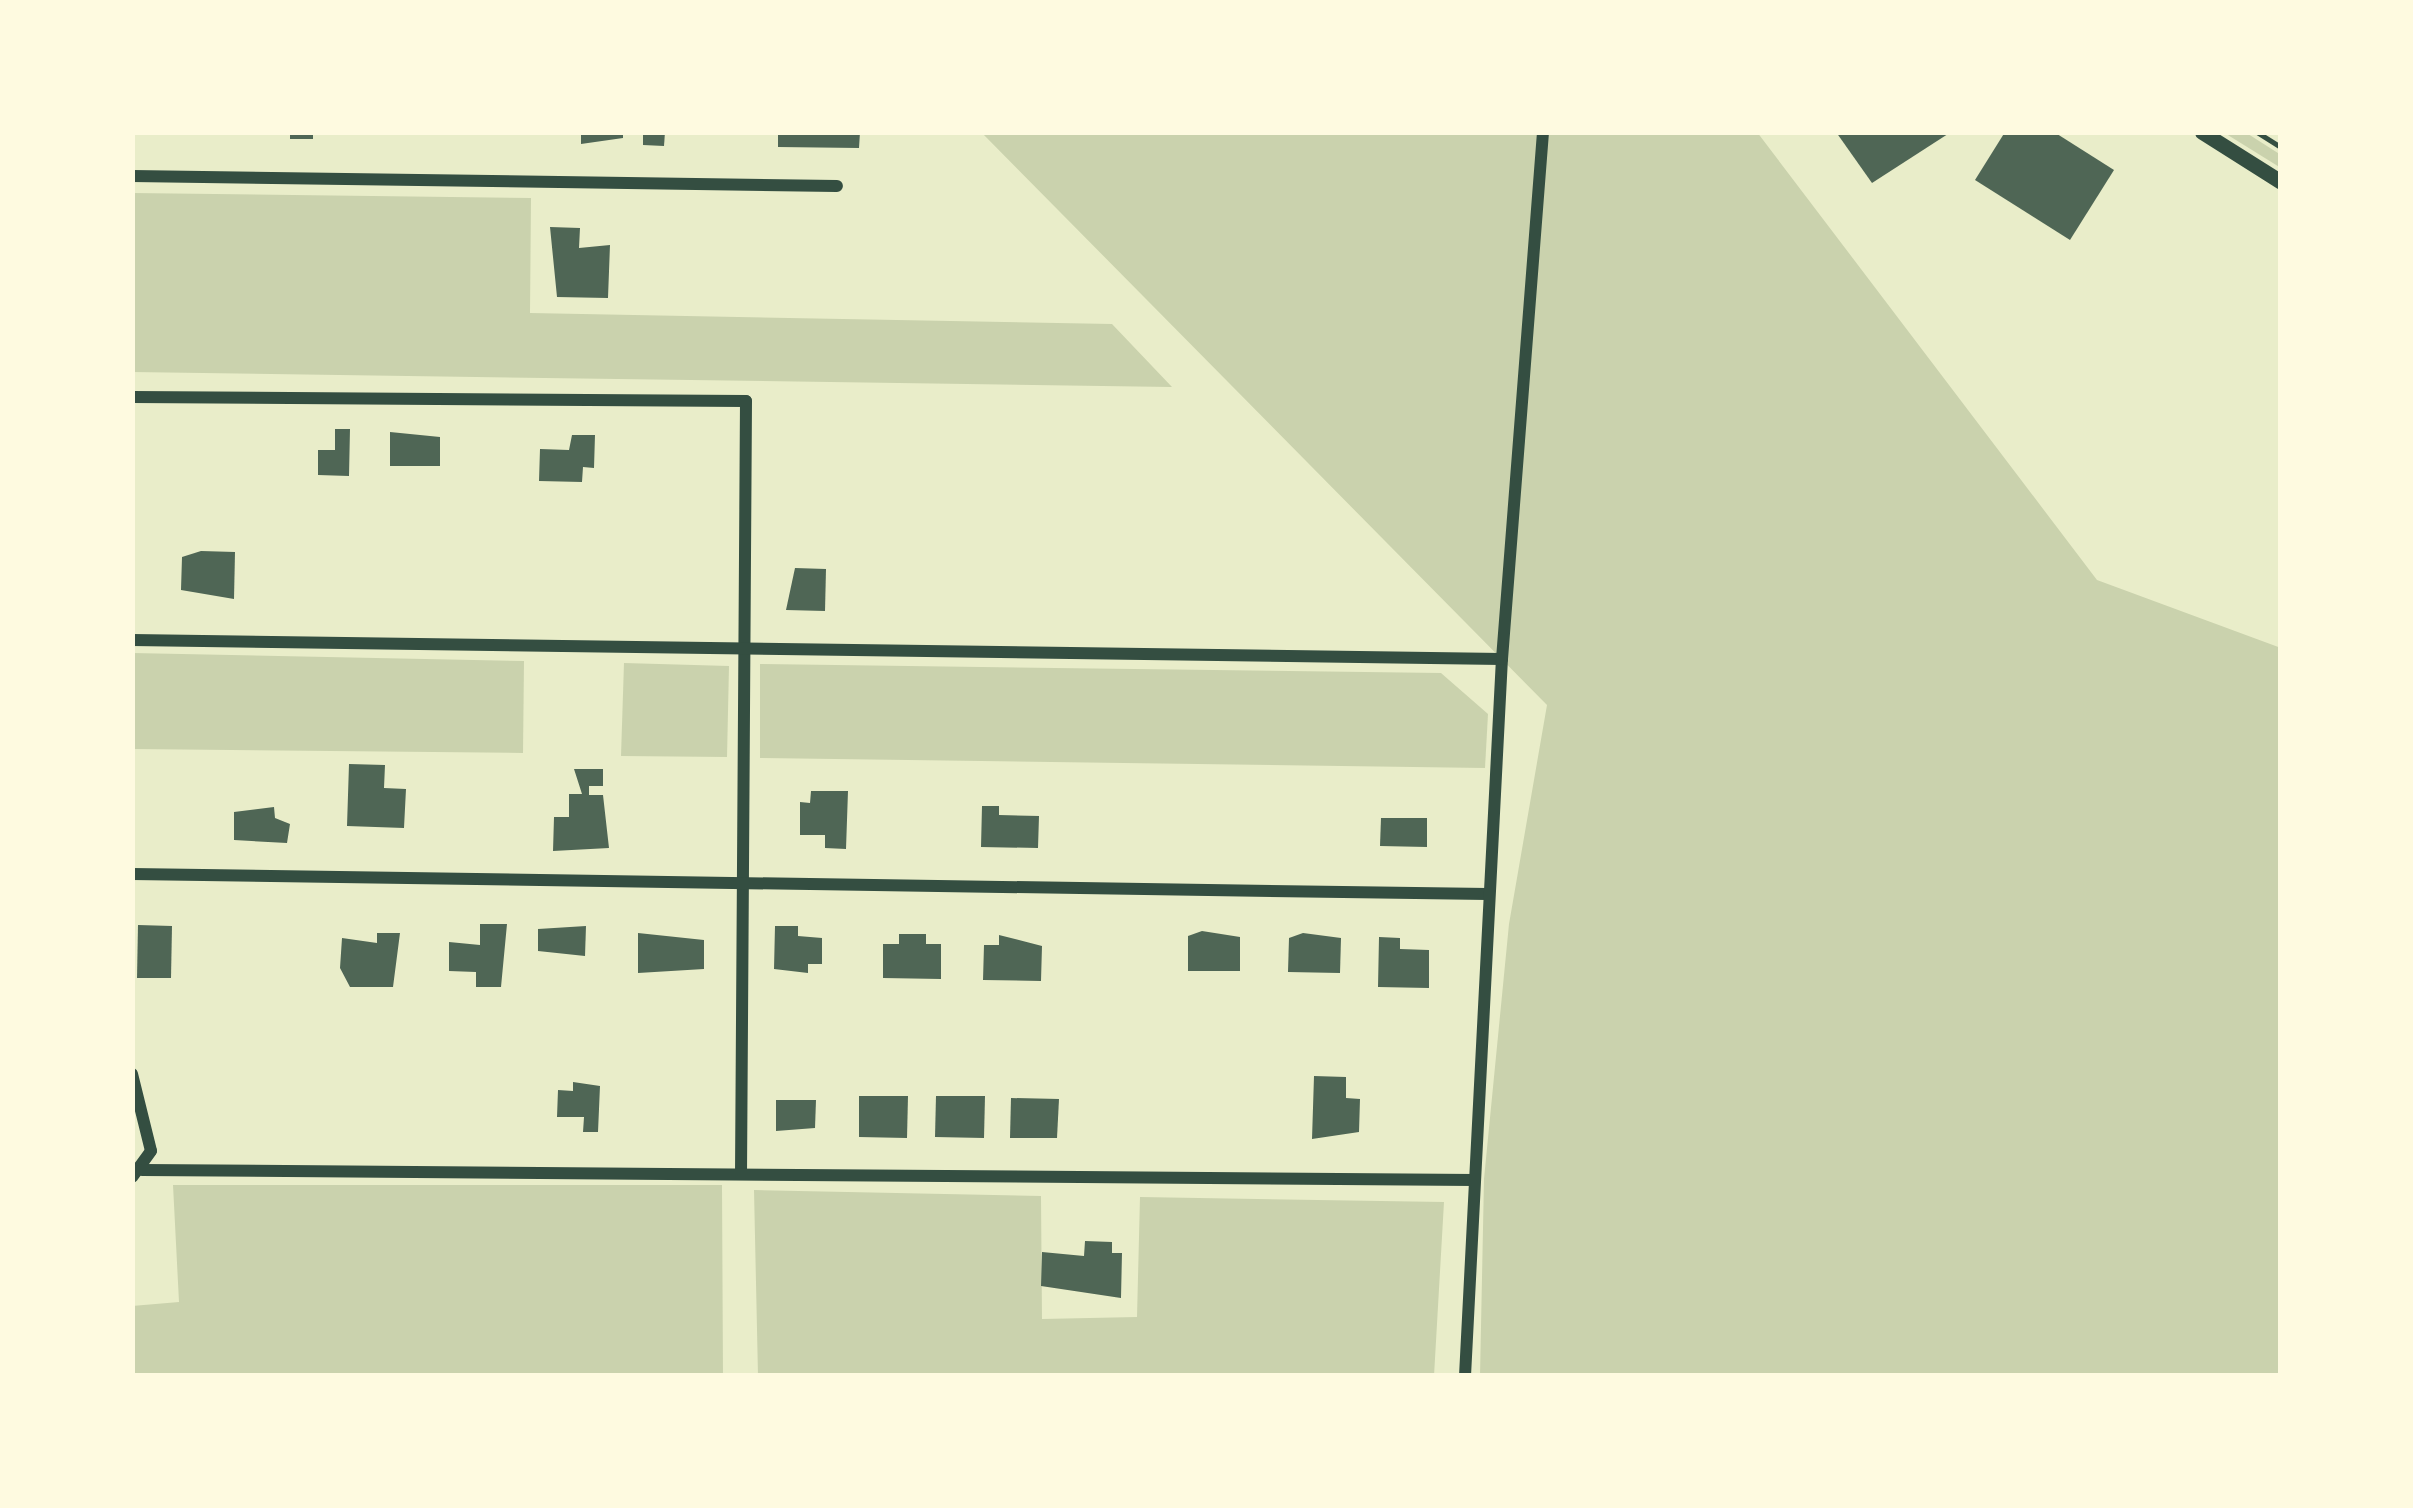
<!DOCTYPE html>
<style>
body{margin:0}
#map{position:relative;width:2413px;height:1508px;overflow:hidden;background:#e9edc9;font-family:"DM Sans",sans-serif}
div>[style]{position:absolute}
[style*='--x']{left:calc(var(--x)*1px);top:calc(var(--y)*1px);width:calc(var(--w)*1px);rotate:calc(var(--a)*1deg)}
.green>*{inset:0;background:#cad2ad}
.building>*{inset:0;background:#4f6655}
.path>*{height:4.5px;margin:-2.25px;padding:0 2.25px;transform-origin:2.25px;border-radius:2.25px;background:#344e41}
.minor>*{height:12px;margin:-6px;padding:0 6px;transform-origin:6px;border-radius:6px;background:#344e41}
.tertiary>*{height:15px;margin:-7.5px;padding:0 7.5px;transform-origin:7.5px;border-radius:7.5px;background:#344e41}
span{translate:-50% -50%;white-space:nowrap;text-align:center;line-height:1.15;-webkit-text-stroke:12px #fefae0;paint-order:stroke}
.frame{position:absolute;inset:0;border:135px solid #fefae0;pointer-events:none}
</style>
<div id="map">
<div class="green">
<i style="clip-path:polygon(981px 132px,1757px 132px,2097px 580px,2281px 648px,2281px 1376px,1480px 1376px,1484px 1179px,1509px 924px,1547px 705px)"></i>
<i style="clip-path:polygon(2223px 132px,2245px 132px,2281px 155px,2281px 168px)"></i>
<i style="clip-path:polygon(132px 193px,531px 198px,530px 313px,1112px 324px,1172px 387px,132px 372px)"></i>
<i style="clip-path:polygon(132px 653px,524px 661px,523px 753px,132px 749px)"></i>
<i style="clip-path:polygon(624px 663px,729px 666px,727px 757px,621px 756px)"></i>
<i style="clip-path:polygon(760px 664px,1441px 673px,1488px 714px,1485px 768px,760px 758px)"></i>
<i style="clip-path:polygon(173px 1185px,722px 1185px,723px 1376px,132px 1376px,132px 1306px,179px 1302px)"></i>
<i style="clip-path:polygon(754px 1190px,1041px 1196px,1042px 1319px,1137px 1317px,1140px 1197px,1444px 1202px,1434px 1376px,758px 1376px)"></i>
</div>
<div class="building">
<i style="clip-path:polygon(290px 132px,313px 132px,313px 139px,290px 139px)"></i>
<i style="clip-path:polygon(581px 132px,623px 132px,623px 138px,581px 144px)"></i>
<i style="clip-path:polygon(643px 132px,665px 132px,664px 146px,643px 145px)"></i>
<i style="clip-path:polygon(778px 132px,860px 132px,859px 148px,778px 147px)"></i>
<i style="clip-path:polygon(1836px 132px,1951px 132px,1872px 183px)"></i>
<i style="clip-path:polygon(2005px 132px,2054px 132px,2114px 170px,2070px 240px,1975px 180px)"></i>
<i style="clip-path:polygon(550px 227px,580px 228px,579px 248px,610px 245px,608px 298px,557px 297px)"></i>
<i style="clip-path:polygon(335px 429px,350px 429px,349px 476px,318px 475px,318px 450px,335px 450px)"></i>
<i style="clip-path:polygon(390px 432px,440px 437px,440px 466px,390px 466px)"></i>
<i style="clip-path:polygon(572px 435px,595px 435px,594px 468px,583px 467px,582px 482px,539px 481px,540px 449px,569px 450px)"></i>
<i style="clip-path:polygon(201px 551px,235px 552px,234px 599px,181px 590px,182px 557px)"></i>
<i style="clip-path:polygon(795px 568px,826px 569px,825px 611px,786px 610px)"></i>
<i style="clip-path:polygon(349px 764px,385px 765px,384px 788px,406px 789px,404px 828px,347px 826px)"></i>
<i style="clip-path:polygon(574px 769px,603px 769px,603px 786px,589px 786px,589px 795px,603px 795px,609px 848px,553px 851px,554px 817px,569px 817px,569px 794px,582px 794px)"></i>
<i style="clip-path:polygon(811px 791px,848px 791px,846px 849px,825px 848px,825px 835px,800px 835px,800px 802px,810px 803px)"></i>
<i style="clip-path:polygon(982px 806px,999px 806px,999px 815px,1039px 816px,1038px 848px,981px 847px)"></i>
<i style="clip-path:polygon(274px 807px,275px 818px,290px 824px,287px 843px,234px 840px,234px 812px)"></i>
<i style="clip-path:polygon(1381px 818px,1427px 818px,1427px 847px,1380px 846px)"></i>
<i style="clip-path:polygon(480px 924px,507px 924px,501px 987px,476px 987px,476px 972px,449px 971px,449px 942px,480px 945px)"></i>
<i style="clip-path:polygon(138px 925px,172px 926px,171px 978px,137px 978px)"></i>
<i style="clip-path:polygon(586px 926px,585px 956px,538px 951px,538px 929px)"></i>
<i style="clip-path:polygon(775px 926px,798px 926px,798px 936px,822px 938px,822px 964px,808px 964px,808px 973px,774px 969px)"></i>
<i style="clip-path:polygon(1202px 931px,1240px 937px,1240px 971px,1188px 971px,1188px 936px)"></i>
<i style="clip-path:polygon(377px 933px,400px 933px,393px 987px,350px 987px,340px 968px,342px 938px,377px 943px)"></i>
<i style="clip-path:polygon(638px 933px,704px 940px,704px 969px,638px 973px)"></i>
<i style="clip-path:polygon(1303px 933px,1341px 938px,1340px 973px,1288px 972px,1289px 938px)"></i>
<i style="clip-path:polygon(899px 934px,926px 934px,926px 944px,941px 944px,941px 979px,883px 978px,883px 944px,899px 944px)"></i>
<i style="clip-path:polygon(999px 935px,1042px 946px,1041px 981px,983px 980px,984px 945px,999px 945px)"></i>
<i style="clip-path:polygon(1379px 937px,1400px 938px,1400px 949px,1429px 950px,1429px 988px,1378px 987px)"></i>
<i style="clip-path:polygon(1314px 1076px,1346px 1077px,1346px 1098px,1360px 1099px,1359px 1132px,1312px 1139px)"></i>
<i style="clip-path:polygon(573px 1082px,600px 1086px,598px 1132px,583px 1132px,584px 1117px,557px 1117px,558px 1090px,573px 1091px)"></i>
<i style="clip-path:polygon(859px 1096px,908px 1096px,907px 1138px,859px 1137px)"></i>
<i style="clip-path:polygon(936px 1096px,985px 1096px,984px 1138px,935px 1137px)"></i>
<i style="clip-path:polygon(1011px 1098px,1059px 1099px,1057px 1138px,1010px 1138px)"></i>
<i style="clip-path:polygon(776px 1100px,816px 1100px,815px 1128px,776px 1131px)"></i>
<i style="clip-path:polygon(1085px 1241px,1112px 1242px,1112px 1253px,1122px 1253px,1121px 1298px,1041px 1286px,1042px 1252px,1084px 1256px)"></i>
</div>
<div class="path">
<i style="--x:2257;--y:132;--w:28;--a:32"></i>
</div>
<div class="minor">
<i style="--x:132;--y:176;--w:705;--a:0.81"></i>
<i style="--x:132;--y:397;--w:614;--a:0.37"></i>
<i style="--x:746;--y:401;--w:773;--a:90.37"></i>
<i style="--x:132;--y:640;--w:1370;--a:0.79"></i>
<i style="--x:132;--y:874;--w:1356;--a:0.85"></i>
<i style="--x:132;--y:1074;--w:79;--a:76.1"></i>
<i style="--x:151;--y:1151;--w:32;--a:126"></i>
<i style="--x:142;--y:1170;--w:1333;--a:0.43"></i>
<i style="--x:1465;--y:1376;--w:718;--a:-87.05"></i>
<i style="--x:1502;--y:659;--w:529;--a:-85.55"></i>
</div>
<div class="tertiary">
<i style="--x:2202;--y:132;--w:93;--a:32.3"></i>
</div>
<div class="frame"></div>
</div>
